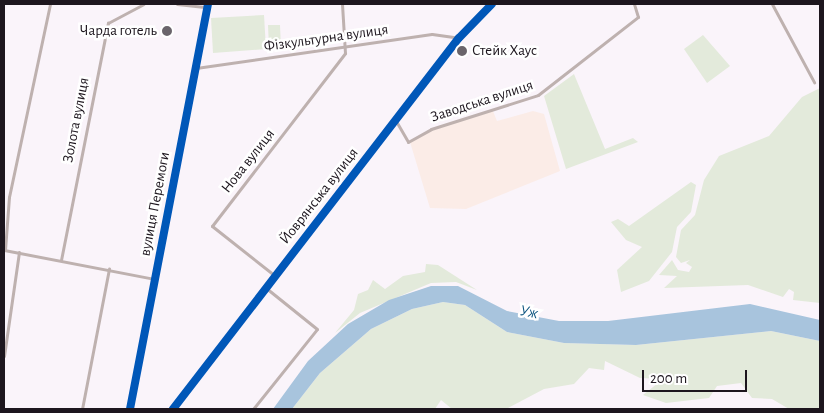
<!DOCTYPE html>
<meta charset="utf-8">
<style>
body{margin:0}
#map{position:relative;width:824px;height:413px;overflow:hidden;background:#faf4fa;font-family:"Alegreya Sans",sans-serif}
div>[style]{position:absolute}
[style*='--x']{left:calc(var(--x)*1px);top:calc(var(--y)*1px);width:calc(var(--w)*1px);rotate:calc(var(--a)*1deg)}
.industrial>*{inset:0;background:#fbece7}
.green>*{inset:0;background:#e3eadb}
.water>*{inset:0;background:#a8c4dd}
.minor>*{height:3px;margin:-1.5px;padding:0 1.5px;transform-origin:1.5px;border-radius:1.5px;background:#beb1af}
.tertiary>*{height:4px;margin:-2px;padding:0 2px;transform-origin:2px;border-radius:2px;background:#beb1af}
.cycleway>*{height:8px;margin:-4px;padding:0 4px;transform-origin:4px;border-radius:4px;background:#0057b8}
.dots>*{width:14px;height:14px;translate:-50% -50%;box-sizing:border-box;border:2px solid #fff;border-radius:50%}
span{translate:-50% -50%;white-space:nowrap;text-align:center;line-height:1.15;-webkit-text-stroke:5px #fff;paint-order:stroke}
.poi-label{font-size:15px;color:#1d161e}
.right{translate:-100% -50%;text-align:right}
.left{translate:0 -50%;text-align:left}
.street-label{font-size:15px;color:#1d161e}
.water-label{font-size:16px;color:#0c547f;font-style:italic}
.frame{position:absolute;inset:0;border:5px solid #1d161e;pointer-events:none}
.scale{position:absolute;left:642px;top:370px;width:105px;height:22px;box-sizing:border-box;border:2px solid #1d161e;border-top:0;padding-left:6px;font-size:15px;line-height:18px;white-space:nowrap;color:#1d161e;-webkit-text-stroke:4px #fff;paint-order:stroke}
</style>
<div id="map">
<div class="industrial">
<i style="clip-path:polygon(493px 111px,497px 121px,533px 111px,544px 114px,560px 171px,466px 209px,430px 208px,410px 142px,430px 131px)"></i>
</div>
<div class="green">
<i style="clip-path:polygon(264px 15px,266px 49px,213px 53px,211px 18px)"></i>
<i style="clip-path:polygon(268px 25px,280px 25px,281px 48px,269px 48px)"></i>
<i style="clip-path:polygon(703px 35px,730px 66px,707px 83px,684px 49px)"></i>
<i style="clip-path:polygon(574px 74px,605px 149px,633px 138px,638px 142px,566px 169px,544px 96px)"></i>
<i style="clip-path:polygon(820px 88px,820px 303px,793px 300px,794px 292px,789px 289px,783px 297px,748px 285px,664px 288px,677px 276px,659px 275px,672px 260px,678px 270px,689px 272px,692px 267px,686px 263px,690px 260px,681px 263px,676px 257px,681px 230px,695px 215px,704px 180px,719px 156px,769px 136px,802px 97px)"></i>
<i style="clip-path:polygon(691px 182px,696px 185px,691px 212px,677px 227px,672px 252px,649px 281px,621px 292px,617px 270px,642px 247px,626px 240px,611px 222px,618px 219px,629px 226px)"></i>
<i style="clip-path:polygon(426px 264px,438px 265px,477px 290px,456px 282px,431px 283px,360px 313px,335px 333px,354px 310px,358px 294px,368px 290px,373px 280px,385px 289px,403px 276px,425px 272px)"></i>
<i style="clip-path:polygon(443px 302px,465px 305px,507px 332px,564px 343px,636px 345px,771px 331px,820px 341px,820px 409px,789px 409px,772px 399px,752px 398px,741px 383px,717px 386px,709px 398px,666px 403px,643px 395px,663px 379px,640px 378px,605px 361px,604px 370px,589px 368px,574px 384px,544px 389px,506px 409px,452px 409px,441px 400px,435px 409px,292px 409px,320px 373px,371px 329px,412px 309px)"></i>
</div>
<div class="water">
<i style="clip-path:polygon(431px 286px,458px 286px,507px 311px,559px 321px,608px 321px,750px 304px,820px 320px,820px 341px,771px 331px,636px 345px,564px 343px,507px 332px,465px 305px,443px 302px,412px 309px,371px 329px,320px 373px,292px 409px,273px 409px,308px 361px,348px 324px,389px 300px)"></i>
</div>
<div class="minor">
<i style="--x:177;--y:4;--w:30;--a:6"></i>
<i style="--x:772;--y:4;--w:89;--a:61.7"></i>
<i style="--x:196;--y:68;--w:238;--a:-8.2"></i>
<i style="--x:432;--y:34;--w:27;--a:8"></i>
<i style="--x:396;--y:121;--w:24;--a:60"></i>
<i style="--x:408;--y:142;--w:26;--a:-29"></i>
<i style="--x:431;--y:129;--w:112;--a:-17.6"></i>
<i style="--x:538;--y:95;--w:127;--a:-38"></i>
<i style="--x:638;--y:17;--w:14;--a:-107"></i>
<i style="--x:4;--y:250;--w:154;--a:10.9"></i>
<i style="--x:5;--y:250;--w:53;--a:-85.7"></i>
<i style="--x:9;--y:197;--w:197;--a:-78"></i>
<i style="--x:61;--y:260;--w:242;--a:-78.8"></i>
<i style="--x:108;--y:23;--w:40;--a:-28"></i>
<i style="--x:274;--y:275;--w:79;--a:-141.7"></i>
<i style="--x:212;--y:226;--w:218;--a:-52.4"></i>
<i style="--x:345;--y:53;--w:49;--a:-93.5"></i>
<i style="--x:4;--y:356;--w:105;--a:-81.8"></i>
<i style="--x:82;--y:409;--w:143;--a:-79.1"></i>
<i style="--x:253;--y:409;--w:102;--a:-51.3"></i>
<i style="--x:317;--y:329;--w:65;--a:-141.2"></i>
</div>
<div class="tertiary">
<i style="--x:130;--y:409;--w:412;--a:-79.1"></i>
<i style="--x:173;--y:409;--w:468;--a:-52.4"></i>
<i style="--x:459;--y:38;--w:47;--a:-45.9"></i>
</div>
<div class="cycleway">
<i style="--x:130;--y:409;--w:412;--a:-79.1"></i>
<i style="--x:173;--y:409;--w:468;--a:-52.4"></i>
<i style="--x:459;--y:38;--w:47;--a:-45.9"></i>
</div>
<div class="dots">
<i style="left:167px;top:31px;background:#6a646b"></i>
<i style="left:462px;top:51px;background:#6a646b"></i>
</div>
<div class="poi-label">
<span class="right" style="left:157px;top:31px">Чарда готель</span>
<span class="left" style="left:472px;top:51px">Стейк Хаус</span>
</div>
<div class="street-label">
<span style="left:326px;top:38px;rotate:-8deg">Фізкультурна вулиця</span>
<span style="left:482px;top:101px;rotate:-18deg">Заводська вулиця</span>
<span style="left:76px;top:120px;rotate:-79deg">Золота вулиця</span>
<span style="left:248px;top:161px;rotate:-52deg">Нова вулиця</span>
<span style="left:319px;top:196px;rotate:-52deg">Йоврянська вулиця</span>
<span style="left:155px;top:204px;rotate:-79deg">вулиця Перемоги</span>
</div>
<div class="water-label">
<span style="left:529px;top:312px;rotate:11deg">Уж</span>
</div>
<div class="frame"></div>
<div class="scale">200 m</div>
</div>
